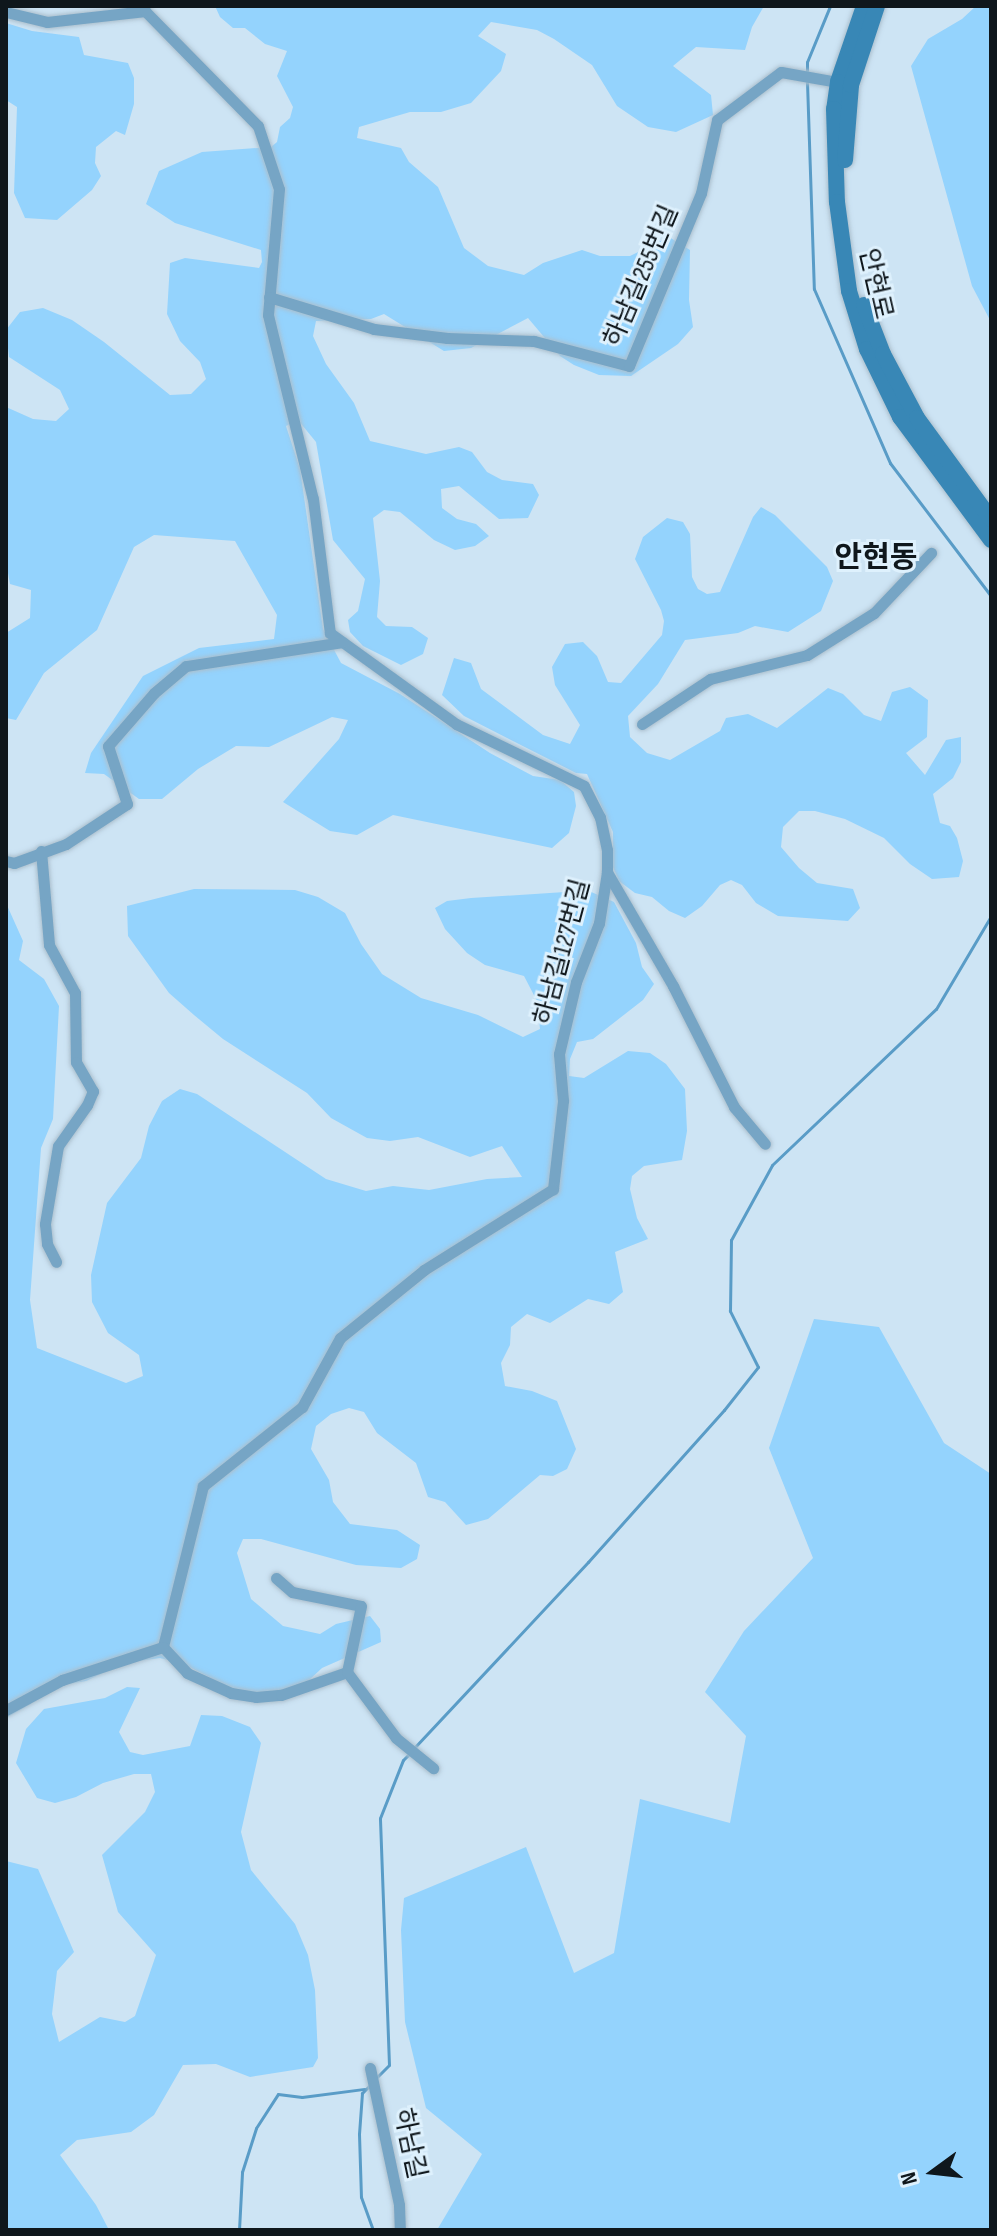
<!DOCTYPE html>
<meta charset="utf-8">
<style>
body{margin:0}
#map{position:relative;width:997px;height:2236px;overflow:hidden;background:#cde4f4;font-family:"Sofia Sans Condensed","Noto Sans KR",sans-serif}
div>[style]{position:absolute}
[style*='--x']{left:calc(var(--x)*1px);top:calc(var(--y)*1px);width:calc(var(--w)*1px);rotate:calc(var(--a)*1deg)}
.green>*{inset:0;background:#94d3fd}
.stream>*{height:3px;margin:-1.5px;padding:0 1.5px;transform-origin:1.5px;border-radius:1.5px;background:#599cc7}
.roads{filter:drop-shadow(0 0 2px #abbfcd) drop-shadow(0 0 2px #abbfcd)}
.street>*{height:11px;margin:-5.5px;padding:0 5.5px;transform-origin:5.5px;border-radius:5.5px;background:#76a5c5}
.secondary>*{height:16px;margin:-8px;padding:0 8px;transform-origin:8px;border-radius:8px;background:#3887b6}
span{translate:-50% -50%;white-space:nowrap;text-align:center;line-height:1.15;-webkit-text-stroke:6px #def1fd;paint-order:stroke}
.street-label{font-size:26px;color:#0f171c}
.quarter-label{font-size:30px;color:#0f171c;font-weight:700}
.frame{position:absolute;inset:0;border:8px solid #0f171c;pointer-events:none}
.north{position:absolute;left:893px;top:2132px;width:80px;height:80px;-webkit-text-stroke:6px #def1fd;paint-order:stroke;rotate:255deg;font-size:22px;font-weight:700;line-height:32px;text-align:center;color:#0f171c}
.north::after{content:'';display:block;margin:auto;width:28px;height:36px;background:#0f171c;clip-path:polygon(50% 0,100% 100%,50% 72%,0 100%)}
</style>
<div id="map">
<div class="green">
<i style="clip-path:polygon(215px 6px,764px 6px,752px 27px,745px 50px,696px 47px,673px 66px,711px 95px,713px 115px,676px 132px,648px 127px,617px 106px,592px 65px,554px 39px,537px 30px,491px 22px,478px 36px,506px 54px,501px 71px,471px 103px,441px 112px,410px 112px,359px 127px,357px 138px,401px 148px,409px 162px,438px 187px,464px 248px,488px 266px,524px 275px,543px 263px,582px 250px,600px 256px,630px 256px,669px 237px,690px 250px,689px 300px,693px 327px,678px 344px,631px 376px,599px 375px,574px 365px,560px 356px,528px 318px,471px 348px,444px 351px,384px 314px,371px 319px,316px 321px,313px 336px,326px 364px,354px 403px,370px 441px,426px 454px,459px 447px,472px 452px,487px 472px,502px 480px,533px 484px,539px 495px,528px 518px,499px 519px,459px 486px,441px 489px,442px 508px,457px 519px,476px 524px,489px 536px,475px 546px,455px 550px,434px 540px,400px 512px,384px 510px,373px 518px,380px 581px,377px 617px,386px 626px,412px 627px,428px 638px,423px 654px,401px 665px,363px 646px,350px 632px,348px 620px,358px 611px,365px 579px,333px 540px,316px 442px,298px 420px,286px 426px,300px 469px,323px 629px,341px 663px,400px 694px,490px 753px,533px 776px,560px 780px,574px 792px,576px 806px,569px 833px,552px 848px,393px 815px,357px 835px,330px 831px,283px 802px,339px 739px,348px 720px,332px 717px,269px 747px,236px 746px,198px 769px,162px 799px,139px 799px,104px 774px,85px 773px,91px 753px,143px 676px,199px 648px,274px 639px,277px 615px,235px 541px,154px 535px,134px 547px,97px 630px,44px 673px,16px 720px,6px 718px,6px 633px,30px 618px,31px 590px,10px 584px,6px 562px,6px 407px,33px 419px,56px 421px,69px 409px,60px 390px,9px 357px,6px 330px,20px 312px,43px 308px,72px 320px,104px 342px,170px 395px,191px 394px,206px 379px,200px 362px,180px 341px,167px 314px,170px 263px,185px 258px,259px 268px,262px 262px,261px 250px,175px 223px,146px 204px,159px 171px,202px 152px,271px 147px,277px 142px,280px 127px,290px 118px,293px 107px,277px 76px,287px 51px,265px 44px,245px 28px,233px 28px,220px 17px)"></i>
<i style="clip-path:polygon(976px 6px,991px 6px,991px 322px,972px 286px,911px 66px,928px 39px,962px 19px)"></i>
<i style="clip-path:polygon(6px 23px,32px 31px,79px 37px,84px 55px,128px 63px,134px 78px,134px 104px,125px 135px,116px 131px,96px 147px,95px 163px,101px 176px,92px 190px,57px 220px,25px 218px,14px 193px,17px 107px,6px 100px)"></i>
<i style="clip-path:polygon(761px 507px,775px 515px,827px 567px,833px 581px,821px 611px,788px 632px,755px 626px,738px 633px,685px 640px,658px 684px,628px 716px,630px 737px,647px 753px,670px 760px,720px 731px,726px 718px,748px 714px,777px 728px,828px 688px,843px 694px,864px 715px,881px 721px,892px 692px,910px 687px,928px 700px,927px 737px,906px 753px,925px 775px,946px 740px,961px 737px,961px 762px,953px 778px,933px 794px,940px 823px,950px 826px,957px 838px,963px 861px,959px 877px,932px 879px,910px 864px,884px 838px,845px 819px,815px 811px,799px 811px,783px 827px,781px 847px,799px 868px,817px 883px,853px 889px,860px 908px,848px 921px,778px 916px,756px 903px,742px 885px,731px 880px,720px 885px,702px 906px,685px 918px,669px 911px,652px 897px,635px 893px,619px 881px,613px 867px,613px 832px,587px 774px,576px 773px,464px 716px,442px 695px,454px 658px,471px 663px,481px 689px,543px 735px,570px 744px,580px 725px,555px 685px,552px 667px,565px 644px,583px 642px,597px 656px,608px 682px,621px 683px,662px 635px,664px 621px,661px 610px,635px 559px,643px 537px,667px 518px,683px 522px,690px 534px,692px 577px,698px 589px,707px 594px,720px 592px,753px 517px)"></i>
<i style="clip-path:polygon(194px 889px,295px 890px,318px 897px,345px 913px,361px 944px,382px 974px,421px 998px,478px 1015px,523px 1037px,540px 1029px,537px 1001px,524px 976px,485px 965px,467px 953px,445px 929px,435px 908px,447px 901px,471px 898px,565px 892px,589px 891px,614px 902px,636px 943px,642px 967px,654px 984px,643px 1000px,593px 1039px,577px 1042px,570px 1059px,569px 1076px,584px 1078px,628px 1051px,650px 1053px,666px 1064px,685px 1089px,687px 1131px,682px 1160px,644px 1166px,632px 1176px,630px 1189px,637px 1218px,648px 1239px,615px 1252px,623px 1292px,609px 1304px,588px 1299px,550px 1323px,527px 1314px,511px 1327px,510px 1345px,501px 1363px,505px 1386px,532px 1391px,557px 1401px,576px 1449px,567px 1469px,553px 1476px,540px 1475px,488px 1519px,466px 1525px,445px 1502px,428px 1497px,416px 1463px,377px 1433px,364px 1412px,349px 1408px,331px 1414px,316px 1426px,311px 1449px,329px 1480px,333px 1502px,350px 1524px,397px 1530px,420px 1545px,417px 1559px,401px 1568px,356px 1565px,261px 1539px,243px 1539px,237px 1553px,251px 1599px,283px 1626px,320px 1634px,336px 1624px,370px 1616px,380px 1629px,381px 1642px,322px 1668px,290px 1698px,239px 1692px,183px 1664px,160px 1658px,124px 1663px,86px 1681px,44px 1688px,31px 1704px,6px 1718px,6px 903px,23px 941px,19px 960px,44px 979px,59px 1006px,53px 1119px,41px 1148px,30px 1300px,37px 1348px,126px 1383px,143px 1376px,139px 1355px,108px 1333px,92px 1302px,91px 1275px,107px 1203px,141px 1158px,149px 1126px,162px 1101px,180px 1089px,197px 1094px,326px 1179px,366px 1191px,393px 1186px,429px 1190px,487px 1179px,522px 1177px,502px 1146px,470px 1157px,418px 1137px,390px 1141px,367px 1138px,331px 1118px,307px 1093px,223px 1039px,194px 1015px,169px 993px,128px 936px,127px 906px)"></i>
<i style="clip-path:polygon(814px 1319px,879px 1327px,944px 1443px,991px 1474px,991px 2230px,437px 2230px,482px 2154px,426px 2108px,405px 2022px,401px 1930px,404px 1898px,526px 1847px,574px 1973px,614px 1953px,640px 1799px,730px 1823px,746px 1736px,705px 1692px,744px 1631px,813px 1558px,769px 1448px)"></i>
<i style="clip-path:polygon(127px 1687px,140px 1688px,119px 1732px,130px 1752px,143px 1755px,190px 1746px,201px 1715px,222px 1716px,250px 1727px,261px 1743px,241px 1832px,251px 1870px,295px 1924px,308px 1955px,315px 1990px,318px 2058px,313px 2067px,250px 2077px,216px 2064px,183px 2065px,154px 2115px,131px 2132px,77px 2140px,60px 2155px,96px 2205px,109px 2230px,6px 2230px,6px 1861px,38px 1869px,74px 1952px,57px 1971px,52px 2014px,59px 2042px,100px 2017px,125px 2022px,135px 2016px,156px 1955px,118px 1912px,102px 1855px,145px 1812px,155px 1792px,151px 1774px,134px 1774px,103px 1783px,76px 1797px,55px 1803px,37px 1798px,16px 1763px,26px 1729px,44px 1709px,105px 1698px)"></i>
</div>
<div class="stream">
<i style="--x:807;--y:74;--w:12;--a:-90"></i>
<i style="--x:807;--y:62;--w:61;--a:-67.7"></i>
<i style="--x:807;--y:82;--w:207;--a:88.1"></i>
<i style="--x:814;--y:289;--w:190;--a:66.4"></i>
<i style="--x:890;--y:463;--w:167;--a:52.8"></i>
<i style="--x:414;--y:1748;--w:255;--a:-46.9"></i>
<i style="--x:588;--y:1562;--w:204;--a:-48.2"></i>
<i style="--x:724;--y:1410;--w:55;--a:-51.7"></i>
<i style="--x:758;--y:1367;--w:63;--a:-116.6"></i>
<i style="--x:730;--y:1311;--w:71;--a:-89.2"></i>
<i style="--x:731;--y:1240;--w:85;--a:-61.3"></i>
<i style="--x:772;--y:1165;--w:226;--a:-43.6"></i>
<i style="--x:936;--y:1009;--w:108;--a:-59.4"></i>
<i style="--x:376;--y:2078;--w:18;--a:-45"></i>
<i style="--x:389;--y:2065;--w:247;--a:-92.1"></i>
<i style="--x:380;--y:1818;--w:62;--a:-68.4"></i>
<i style="--x:403;--y:1760;--w:8;--a:-45"></i>
<i style="--x:371;--y:2084;--w:13;--a:135"></i>
<i style="--x:362;--y:2093;--w:41;--a:94.2"></i>
<i style="--x:359;--y:2134;--w:63;--a:88.2"></i>
<i style="--x:361;--y:2197;--w:35;--a:70"></i>
<i style="--x:239;--y:2230;--w:58;--a:-87"></i>
<i style="--x:242;--y:2172;--w:46;--a:-72.3"></i>
<i style="--x:256;--y:2128;--w:40;--a:-57.1"></i>
<i style="--x:278;--y:2094;--w:24;--a:7"></i>
<i style="--x:302;--y:2097;--w:63;--a:-7.4"></i>
</div>
<div class="roads">
<div class="street">
<i style="--x:6;--y:12;--w:42;--a:13.7"></i>
<i style="--x:47;--y:22;--w:99;--a:-6.4"></i>
<i style="--x:145;--y:11;--w:161;--a:45.5"></i>
<i style="--x:258;--y:126;--w:66;--a:71.6"></i>
<i style="--x:279;--y:189;--w:126;--a:95"></i>
<i style="--x:268;--y:315;--w:189;--a:76.3"></i>
<i style="--x:313;--y:499;--w:135;--a:82.8"></i>
<i style="--x:330;--y:633;--w:155;--a:35.8"></i>
<i style="--x:456;--y:724;--w:142;--a:25.8"></i>
<i style="--x:584;--y:786;--w:35;--a:63"></i>
<i style="--x:600;--y:817;--w:34;--a:78"></i>
<i style="--x:607;--y:850;--w:22;--a:90"></i>
<i style="--x:607;--y:872;--w:52;--a:98.9"></i>
<i style="--x:599;--y:923;--w:63;--a:111.3"></i>
<i style="--x:576;--y:982;--w:74;--a:103.3"></i>
<i style="--x:559;--y:1054;--w:47;--a:85.1"></i>
<i style="--x:563;--y:1101;--w:89;--a:96.5"></i>
<i style="--x:553;--y:1189;--w:152;--a:147.9"></i>
<i style="--x:424;--y:1270;--w:108;--a:141"></i>
<i style="--x:340;--y:1338;--w:79;--a:118.8"></i>
<i style="--x:302;--y:1407;--w:127;--a:141.4"></i>
<i style="--x:203;--y:1486;--w:166;--a:104"></i>
<i style="--x:163;--y:1647;--w:35;--a:47"></i>
<i style="--x:187;--y:1673;--w:48;--a:24.4"></i>
<i style="--x:231;--y:1693;--w:25;--a:9"></i>
<i style="--x:256;--y:1697;--w:25;--a:-5"></i>
<i style="--x:281;--y:1695;--w:70;--a:-19.2"></i>
<i style="--x:347;--y:1672;--w:82;--a:53.4"></i>
<i style="--x:396;--y:1738;--w:48;--a:39"></i>
<i style="--x:269;--y:297;--w:110;--a:16.9"></i>
<i style="--x:374;--y:329;--w:74;--a:7"></i>
<i style="--x:447;--y:338;--w:87;--a:2"></i>
<i style="--x:534;--y:341;--w:98;--a:14.7"></i>
<i style="--x:629;--y:366;--w:187;--a:-67.4"></i>
<i style="--x:701;--y:193;--w:75;--a:-77.6"></i>
<i style="--x:717;--y:120;--w:80;--a:-36.9"></i>
<i style="--x:781;--y:72;--w:58;--a:10"></i>
<i style="--x:642;--y:724;--w:82;--a:-33.5"></i>
<i style="--x:710;--y:679;--w:100;--a:-13.9"></i>
<i style="--x:807;--y:655;--w:79;--a:-32.1"></i>
<i style="--x:874;--y:613;--w:83;--a:-46.5"></i>
<i style="--x:41;--y:851;--w:94;--a:85.1"></i>
<i style="--x:49;--y:945;--w:55;--a:61.6"></i>
<i style="--x:75;--y:993;--w:69;--a:89.2"></i>
<i style="--x:76;--y:1062;--w:34;--a:60"></i>
<i style="--x:93;--y:1091;--w:15;--a:113"></i>
<i style="--x:87;--y:1105;--w:50;--a:125.3"></i>
<i style="--x:58;--y:1146;--w:79;--a:99.5"></i>
<i style="--x:45;--y:1224;--w:20;--a:84"></i>
<i style="--x:47;--y:1244;--w:20;--a:63"></i>
<i style="--x:6;--y:861;--w:8;--a:14"></i>
<i style="--x:14;--y:863;--w:55;--a:-20.1"></i>
<i style="--x:66;--y:844;--w:73;--a:-33.3"></i>
<i style="--x:127;--y:804;--w:61;--a:-108.1"></i>
<i style="--x:108;--y:746;--w:70;--a:-49"></i>
<i style="--x:154;--y:693;--w:42;--a:-40.2"></i>
<i style="--x:186;--y:666;--w:158;--a:-8.7"></i>
<i style="--x:607;--y:872;--w:132;--a:59.9"></i>
<i style="--x:673;--y:986;--w:136;--a:63.2"></i>
<i style="--x:734;--y:1107;--w:48;--a:50"></i>
<i style="--x:276;--y:1578;--w:21;--a:41"></i>
<i style="--x:292;--y:1592;--w:70;--a:11.5"></i>
<i style="--x:361;--y:1606;--w:67;--a:102"></i>
<i style="--x:6;--y:1710;--w:64;--a:-28.2"></i>
<i style="--x:62;--y:1680;--w:106;--a:-18.1"></i>
<i style="--x:370;--y:2068;--w:140;--a:78"></i>
<i style="--x:399;--y:2205;--w:25;--a:88"></i>
</div>
<div class="secondary">
<i style="--x:864;--y:6;--w:80;--a:108.9"></i>
<i style="--x:838;--y:82;--w:27;--a:98"></i>
<i style="--x:834;--y:109;--w:93;--a:88.2"></i>
<i style="--x:837;--y:202;--w:90;--a:82.3"></i>
<i style="--x:849;--y:291;--w:61;--a:72.8"></i>
<i style="--x:867;--y:349;--w:76;--a:64.1"></i>
<i style="--x:900;--y:417;--w:153;--a:53.5"></i>
<i style="--x:845;--y:160;--w:75;--a:-85.4"></i>
<i style="--x:851;--y:85;--w:83;--a:-71.8"></i>
<i style="--x:864;--y:305;--w:53;--a:68.8"></i>
<i style="--x:883;--y:354;--w:72;--a:62"></i>
<i style="--x:917;--y:418;--w:125;--a:53.8"></i>
</div>
</div>
<div class="street-label">
<span style="left:642px;top:276px;rotate:-67deg">하남길255번길</span>
<span style="left:875px;top:284px;rotate:77deg">안현로</span>
<span style="left:563px;top:952px;rotate:-75deg">하남길127번길</span>
<span style="left:409px;top:2144px;rotate:78deg">하남길</span>
</div>
<div class="quarter-label">
<span style="left:876px;top:558px">안현동</span>
</div>
<div class="frame"></div>
<div class="north">N</div>
</div>
